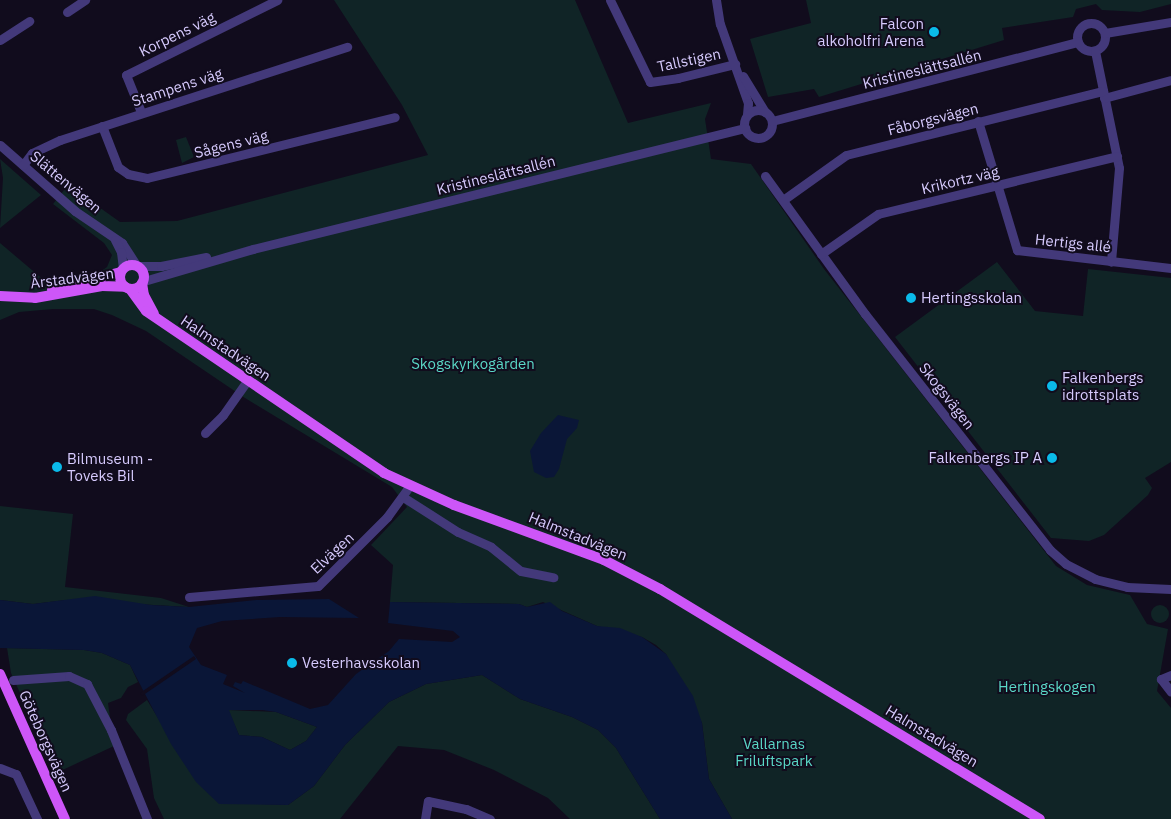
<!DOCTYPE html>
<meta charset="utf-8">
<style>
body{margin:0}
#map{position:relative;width:1171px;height:819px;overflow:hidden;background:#110c1d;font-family:"IBM Plex Sans",sans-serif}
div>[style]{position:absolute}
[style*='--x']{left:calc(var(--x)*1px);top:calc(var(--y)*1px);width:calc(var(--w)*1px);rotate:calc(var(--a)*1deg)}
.green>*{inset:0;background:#102426}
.round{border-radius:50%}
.water>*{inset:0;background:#0a1637}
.pier>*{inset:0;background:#110c1d}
.minor>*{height:9px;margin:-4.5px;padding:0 4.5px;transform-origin:4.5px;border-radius:4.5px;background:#43397a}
.minor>.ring{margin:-4.5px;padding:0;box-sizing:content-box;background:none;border:9px solid #43397a;border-radius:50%}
.major>*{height:10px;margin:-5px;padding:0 5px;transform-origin:5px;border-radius:5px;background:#cd56f8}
.major>.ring{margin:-5px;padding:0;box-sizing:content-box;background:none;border:10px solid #cd56f8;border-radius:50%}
.dots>*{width:14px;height:14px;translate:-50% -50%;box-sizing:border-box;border:2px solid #110c1d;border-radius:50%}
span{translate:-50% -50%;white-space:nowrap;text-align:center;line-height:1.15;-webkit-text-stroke:4px #110c1d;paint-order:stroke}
.poi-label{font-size:15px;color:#d6cafd}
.right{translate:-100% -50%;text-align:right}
.left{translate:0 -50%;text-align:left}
.street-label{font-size:15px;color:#d6cafd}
.park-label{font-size:15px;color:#5ad8c7}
</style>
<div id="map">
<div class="green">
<i style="clip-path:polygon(334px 0,575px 0,628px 123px,711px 103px,705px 119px,711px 159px,751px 164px,824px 269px,1056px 566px,1087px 585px,1130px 595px,1147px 624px,1168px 629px,1157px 691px,1171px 708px,1171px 819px,732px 819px,709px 779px,702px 723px,666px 654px,656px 645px,642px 637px,597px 626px,543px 602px,527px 607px,519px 604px,390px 602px,393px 565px,371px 545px,407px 507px,392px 487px,245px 398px,146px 331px,112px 315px,94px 309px,53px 309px,19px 312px,0 320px,0 243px,52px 287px,97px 274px,107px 267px,112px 255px,104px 243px,53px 204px,68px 185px,120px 222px,177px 221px,428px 155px,402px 105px)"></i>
<i style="clip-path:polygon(806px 0,1171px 0,1171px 4px,1140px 12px,1102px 10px,1096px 4px,1076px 9px,1073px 17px,1002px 28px,1004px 40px,819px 97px,814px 89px,768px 97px,750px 39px,811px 23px)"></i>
<i style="clip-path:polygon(186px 137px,194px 157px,182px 163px,176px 140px)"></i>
<i style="clip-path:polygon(0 159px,41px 195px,0 228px,3px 178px)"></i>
<i style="clip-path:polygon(997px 262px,1035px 311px,1083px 316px,1088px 269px,1171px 278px,1171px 462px,1145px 478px,1152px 488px,1148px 495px,1104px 535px,1089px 541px,1051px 538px,895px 337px)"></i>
<i style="clip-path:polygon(0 506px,73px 514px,65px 587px,161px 598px,189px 607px,66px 600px,33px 604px,0 600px)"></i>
<i class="round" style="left:1151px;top:605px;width:18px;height:18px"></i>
<i style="clip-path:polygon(7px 648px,84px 650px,102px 653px,130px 665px,138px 682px,128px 687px,121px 698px,108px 703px,114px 746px,56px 773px,11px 673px)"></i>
<i style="clip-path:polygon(482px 675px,520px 699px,572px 717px,598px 730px,616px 748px,660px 819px,570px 819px,548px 798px,494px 770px,444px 750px,398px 746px,340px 819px,164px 819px,154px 798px,147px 749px,126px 720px,128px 714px,147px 700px,182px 757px,261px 804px,288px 805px,314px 786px,345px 745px,389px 702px,426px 684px)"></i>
<i style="clip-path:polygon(228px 710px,276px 712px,317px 727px,306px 741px,290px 750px,262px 737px,239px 735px)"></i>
</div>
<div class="water">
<i style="clip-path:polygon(558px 415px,579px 420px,577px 428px,567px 439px,559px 469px,554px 477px,546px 478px,534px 472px,530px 451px,541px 433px)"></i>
<i style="clip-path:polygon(evenodd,95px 596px,151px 605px,189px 607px,256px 600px,329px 599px,359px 618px,280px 617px,222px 621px,197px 628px,189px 647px,201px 665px,227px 675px,223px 684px,245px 693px,233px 686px,235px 682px,241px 684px,243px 681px,310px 709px,328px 705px,356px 674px,389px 651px,399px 639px,452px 642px,460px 637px,453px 631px,388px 623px,390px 602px,519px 604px,527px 607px,550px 602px,562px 611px,597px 626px,620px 628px,642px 637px,666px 654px,693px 696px,702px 723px,709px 779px,732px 819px,660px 819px,616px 748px,598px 730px,572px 717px,520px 699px,482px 675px,426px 684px,389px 702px,345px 745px,314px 786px,288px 805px,219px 804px,196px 782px,171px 744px,130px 665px,102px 653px,84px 650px,0 648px,0 600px,33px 604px,95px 596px,262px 710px,276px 712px,317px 727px,306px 741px,290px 750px,262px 737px,239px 735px,229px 710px,262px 710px)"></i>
</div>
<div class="pier">
<i style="clip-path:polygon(194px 656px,196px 659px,142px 696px,140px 693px)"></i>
</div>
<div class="minor">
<i style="--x:610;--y:0;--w:91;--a:64"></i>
<i style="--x:650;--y:82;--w:28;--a:-8"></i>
<i style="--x:678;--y:78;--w:59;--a:-13.8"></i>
<i style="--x:716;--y:0;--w:24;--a:81"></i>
<i style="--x:720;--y:24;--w:84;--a:70.5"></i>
<i style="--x:748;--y:103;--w:12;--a:95"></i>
<i style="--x:67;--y:12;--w:22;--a:-34"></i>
<i class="ring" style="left:1077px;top:23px;width:19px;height:19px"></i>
<i style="--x:1105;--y:33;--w:67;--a:-9.5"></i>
<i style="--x:0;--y:40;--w:35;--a:-33"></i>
<i style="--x:1095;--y:51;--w:119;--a:78.4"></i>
<i style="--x:1119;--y:168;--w:94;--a:94.9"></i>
<i style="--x:743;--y:76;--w:42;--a:58.6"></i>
<i style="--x:1104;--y:98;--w:69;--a:-15"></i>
<i class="ring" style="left:744px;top:110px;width:19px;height:19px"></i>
<i style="--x:141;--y:112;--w:40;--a:-112"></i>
<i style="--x:126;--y:75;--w:169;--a:-26.4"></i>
<i style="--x:772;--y:121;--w:316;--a:-14.5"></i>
<i style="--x:978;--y:121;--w:135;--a:73.2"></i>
<i style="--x:1017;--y:250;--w:155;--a:6.7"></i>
<i style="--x:102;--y:126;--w:44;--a:68.7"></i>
<i style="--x:118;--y:167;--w:12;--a:35"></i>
<i style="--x:128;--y:174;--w:19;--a:12"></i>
<i style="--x:147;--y:178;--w:255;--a:-13.8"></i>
<i style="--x:0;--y:145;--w:100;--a:41.3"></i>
<i style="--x:75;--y:211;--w:57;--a:34.2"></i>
<i style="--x:122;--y:243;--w:27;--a:57"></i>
<i style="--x:23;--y:165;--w:15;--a:-53"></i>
<i style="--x:32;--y:153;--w:31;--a:-25"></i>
<i style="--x:60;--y:140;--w:302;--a:-18"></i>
<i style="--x:765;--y:176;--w:170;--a:54.1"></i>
<i style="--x:865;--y:314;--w:300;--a:51.9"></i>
<i style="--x:1050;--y:550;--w:21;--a:41"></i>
<i style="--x:1066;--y:564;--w:33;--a:27"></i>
<i style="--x:1095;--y:579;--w:33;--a:14"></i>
<i style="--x:1127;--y:587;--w:44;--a:2.6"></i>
<i style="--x:783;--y:200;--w:77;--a:-35.5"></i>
<i style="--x:846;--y:155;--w:265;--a:-14"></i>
<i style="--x:115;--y:240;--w:13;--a:63"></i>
<i style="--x:121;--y:252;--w:17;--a:83"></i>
<i style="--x:821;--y:254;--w:70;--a:-35.1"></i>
<i style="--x:878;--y:214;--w:246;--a:-13.6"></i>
<i style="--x:138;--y:266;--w:23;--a:0"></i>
<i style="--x:161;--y:266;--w:46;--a:-11.3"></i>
<i style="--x:144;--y:281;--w:114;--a:-16.4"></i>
<i style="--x:253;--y:249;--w:507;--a:-13.82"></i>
<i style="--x:205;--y:433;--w:25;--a:-45"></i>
<i style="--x:223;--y:415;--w:42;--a:-54.8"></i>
<i style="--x:403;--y:497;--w:65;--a:32.5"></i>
<i style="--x:458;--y:532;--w:36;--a:24"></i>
<i style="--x:491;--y:547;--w:38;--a:39"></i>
<i style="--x:521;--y:571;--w:33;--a:11"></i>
<i style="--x:189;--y:597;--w:129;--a:-4.9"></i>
<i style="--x:318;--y:586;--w:98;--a:-45"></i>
<i style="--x:387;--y:517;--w:37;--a:-54"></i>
<i style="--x:1171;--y:675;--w:11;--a:158"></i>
<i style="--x:1161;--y:679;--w:16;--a:52"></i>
<i style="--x:13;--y:680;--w:56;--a:-4.1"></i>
<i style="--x:69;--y:676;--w:20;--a:24"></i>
<i style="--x:87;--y:684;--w:52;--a:62.4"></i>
<i style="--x:111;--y:730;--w:96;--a:68"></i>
<i style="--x:0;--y:768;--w:17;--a:21"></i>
<i style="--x:16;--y:774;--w:50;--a:65"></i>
<i style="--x:425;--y:819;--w:18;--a:-81"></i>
<i style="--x:428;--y:801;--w:39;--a:12"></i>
<i style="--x:466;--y:809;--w:26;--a:23"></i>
</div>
<div class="major">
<i class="ring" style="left:120px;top:265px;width:14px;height:14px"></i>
<i style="--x:142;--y:283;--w:12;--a:81"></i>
<i style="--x:144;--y:295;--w:21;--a:62"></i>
<i style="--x:130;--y:289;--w:27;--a:54"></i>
<i style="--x:146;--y:311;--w:288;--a:34.2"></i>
<i style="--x:384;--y:473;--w:77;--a:24.6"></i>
<i style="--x:454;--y:505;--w:160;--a:20.1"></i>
<i style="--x:604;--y:560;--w:63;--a:27.4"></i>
<i style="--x:660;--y:589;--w:444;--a:31.2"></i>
<i style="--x:52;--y:290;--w:71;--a:-14.6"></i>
<i style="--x:0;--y:296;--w:35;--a:3"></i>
<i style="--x:35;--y:298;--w:68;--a:-10.2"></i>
<i style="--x:102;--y:286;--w:23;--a:2"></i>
<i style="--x:0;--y:674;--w:159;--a:65.9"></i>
</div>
<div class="dots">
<i style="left:934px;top:32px;background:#0abae9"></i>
<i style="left:911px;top:298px;background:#0abae9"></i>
<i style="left:1052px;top:386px;background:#0abae9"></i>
<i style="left:1052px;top:458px;background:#0abae9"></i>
<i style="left:57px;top:467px;background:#0abae9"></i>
<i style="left:292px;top:663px;background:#0abae9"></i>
</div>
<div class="poi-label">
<span class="right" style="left:924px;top:32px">Falcon<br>alkoholfri Arena</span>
<span class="left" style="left:921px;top:298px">Hertingsskolan</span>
<span class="left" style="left:1062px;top:386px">Falkenbergs<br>idrottsplats</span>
<span class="left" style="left:67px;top:467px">Bilmuseum -<br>Toveks Bil</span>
<span class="right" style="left:1042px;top:458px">Falkenbergs IP A</span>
<span class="left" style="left:302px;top:663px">Vesterhavsskolan</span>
</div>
<div class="street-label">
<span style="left:177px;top:34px;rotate:-26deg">Korpens väg</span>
<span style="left:689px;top:60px;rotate:-12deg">Tallstigen</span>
<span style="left:922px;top:69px;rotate:-14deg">Kristineslättsallén</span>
<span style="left:177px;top:87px;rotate:-18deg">Stampens väg</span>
<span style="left:933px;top:119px;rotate:-14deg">Fåborgsvägen</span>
<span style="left:231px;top:144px;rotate:-14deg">Sågens väg</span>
<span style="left:496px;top:175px;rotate:-14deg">Kristineslättsallén</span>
<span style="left:960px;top:180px;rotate:-13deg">Krikortz väg</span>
<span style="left:66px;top:182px;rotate:40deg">Slättenvägen</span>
<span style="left:1073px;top:243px;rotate:6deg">Hertigs allé</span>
<span style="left:72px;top:278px;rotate:-7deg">Årstadvägen</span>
<span style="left:226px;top:348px;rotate:34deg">Halmstadvägen</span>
<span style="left:947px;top:396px;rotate:52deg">Skogsvägen</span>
<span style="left:578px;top:536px;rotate:22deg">Halmstadvägen</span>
<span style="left:332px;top:553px;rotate:-43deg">Elvägen</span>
<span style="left:932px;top:736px;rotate:31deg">Halmstadvägen</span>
<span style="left:46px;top:741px;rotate:66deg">Göteborgsvägen</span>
</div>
<div class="park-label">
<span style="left:473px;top:364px">Skogskyrkogården</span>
<span style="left:1047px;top:687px">Hertingskogen</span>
<span style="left:774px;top:752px">Vallarnas<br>Friluftspark</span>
</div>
</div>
